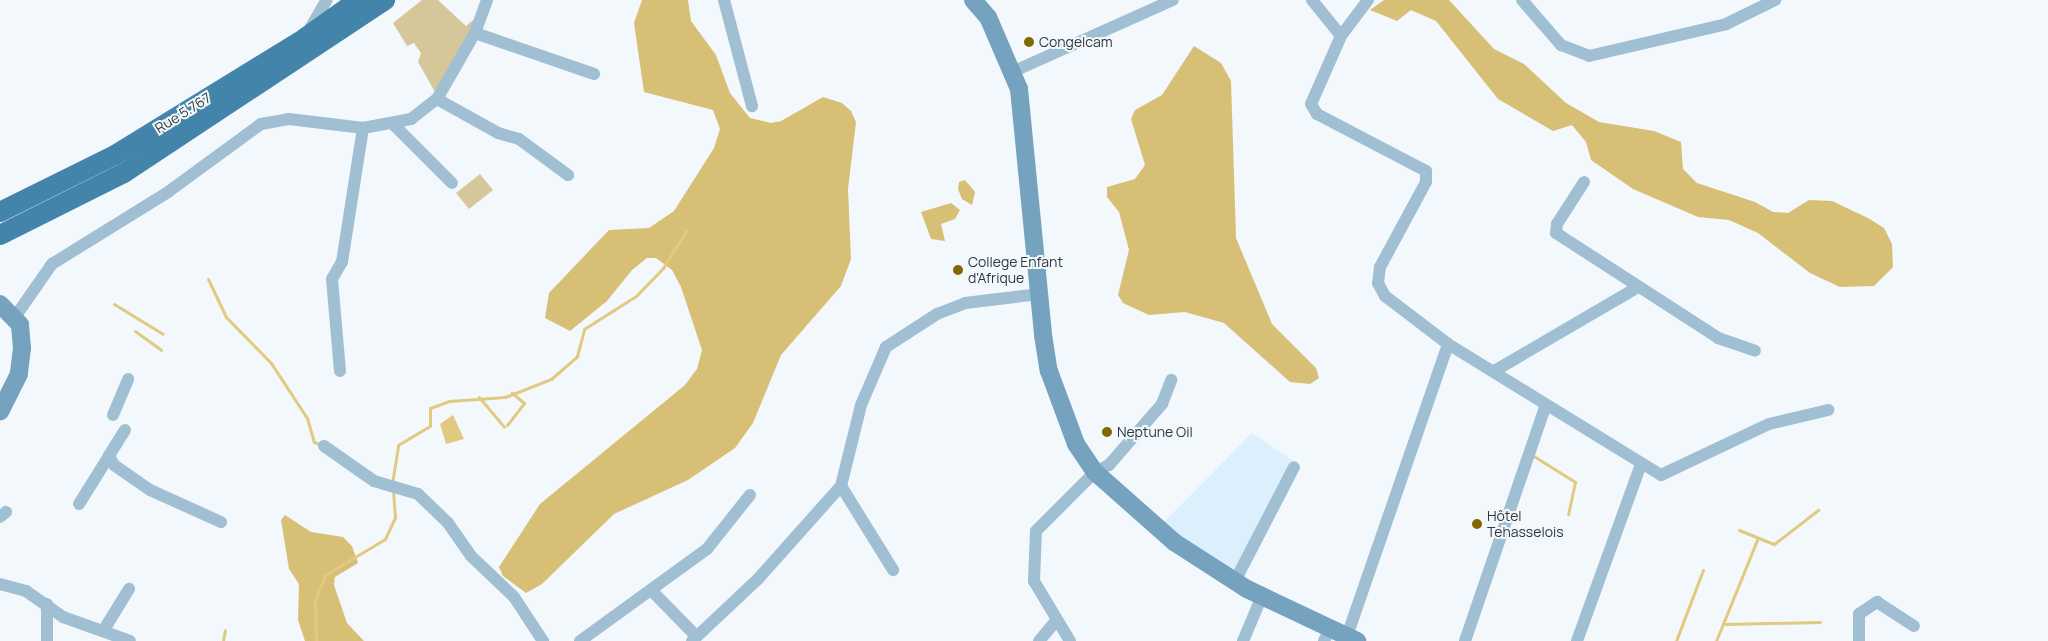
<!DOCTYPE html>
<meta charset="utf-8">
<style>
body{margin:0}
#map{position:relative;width:2048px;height:641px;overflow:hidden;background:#f3f8fc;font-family:Manrope,sans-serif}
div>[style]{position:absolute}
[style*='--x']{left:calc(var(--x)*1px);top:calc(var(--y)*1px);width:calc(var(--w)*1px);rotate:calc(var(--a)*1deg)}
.built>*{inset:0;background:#dbeffc}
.green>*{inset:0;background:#d6c79b}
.forest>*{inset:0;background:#d8bf76}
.water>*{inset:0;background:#e2c980}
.stream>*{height:3px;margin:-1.5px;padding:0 1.5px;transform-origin:1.5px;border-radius:1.5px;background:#e2c980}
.minor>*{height:12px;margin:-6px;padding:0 6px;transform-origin:6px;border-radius:6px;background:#a0bfd3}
.secondary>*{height:18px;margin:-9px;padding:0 9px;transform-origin:9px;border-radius:9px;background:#74a2bf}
.trunk>*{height:20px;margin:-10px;padding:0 10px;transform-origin:10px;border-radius:10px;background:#4284aa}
.dots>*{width:14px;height:14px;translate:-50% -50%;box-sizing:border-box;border:2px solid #f3f8fc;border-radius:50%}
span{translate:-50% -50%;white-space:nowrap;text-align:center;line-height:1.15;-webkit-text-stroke:4px #f3f8fc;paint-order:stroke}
.poi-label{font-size:14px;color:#2e393f}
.left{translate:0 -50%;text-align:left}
.street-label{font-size:14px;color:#2e393f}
</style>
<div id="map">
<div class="built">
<i style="clip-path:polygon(1252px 433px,1296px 463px,1235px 574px,1162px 524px)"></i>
</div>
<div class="green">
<i style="clip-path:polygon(422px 0,438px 0,466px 26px,473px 20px,478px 25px,435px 92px,418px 62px,421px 53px,414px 43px,407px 46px,393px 23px)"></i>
<i style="clip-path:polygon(480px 174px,493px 190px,469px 209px,456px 193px)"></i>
</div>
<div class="forest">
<i style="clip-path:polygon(642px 0,688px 0,691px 21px,716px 55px,730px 93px,750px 118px,771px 123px,781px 121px,823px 97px,842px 103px,851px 111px,856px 122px,848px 189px,851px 259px,841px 286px,781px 355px,753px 423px,735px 448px,688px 480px,614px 514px,542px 584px,526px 593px,503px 576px,499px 567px,540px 504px,685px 385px,697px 369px,702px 350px,681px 287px,672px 270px,656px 258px,647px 258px,632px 270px,607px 301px,570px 331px,545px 318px,549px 293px,609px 230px,649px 228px,674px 211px,714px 148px,720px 129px,713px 110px,644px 92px,634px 23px)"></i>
<i style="clip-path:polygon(1384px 0,1449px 0,1494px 49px,1524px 64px,1566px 103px,1599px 122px,1654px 131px,1681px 142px,1683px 169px,1697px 183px,1755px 202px,1773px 212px,1788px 213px,1809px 200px,1832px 201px,1868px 218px,1884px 228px,1892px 244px,1893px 267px,1874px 286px,1840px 287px,1810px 273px,1758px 233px,1729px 220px,1698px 217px,1633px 189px,1591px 160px,1586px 142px,1572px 125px,1553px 131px,1498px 99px,1436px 21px,1411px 10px,1397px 21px,1370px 10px)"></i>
<i style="clip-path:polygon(1194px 46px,1221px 63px,1231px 81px,1236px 238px,1272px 324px,1316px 368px,1319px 378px,1310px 384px,1290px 382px,1224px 323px,1185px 312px,1149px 315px,1123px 303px,1118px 295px,1129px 250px,1119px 212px,1107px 197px,1107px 187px,1135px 179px,1145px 165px,1131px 119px,1135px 110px,1162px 95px)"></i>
<i style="clip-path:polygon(965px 180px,975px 192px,972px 205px,962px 199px,958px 189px,959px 182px)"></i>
<i style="clip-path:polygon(951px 203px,960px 210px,955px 219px,941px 224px,945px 241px,931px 239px,921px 212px)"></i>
<i style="clip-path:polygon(285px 515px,311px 532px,343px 537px,352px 546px,358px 563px,335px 577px,334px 585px,347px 623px,364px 641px,305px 641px,298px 620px,299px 584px,289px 569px,281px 520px)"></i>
</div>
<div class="water">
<i style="clip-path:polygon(453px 415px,464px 439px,446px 444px,440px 424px)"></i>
</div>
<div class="stream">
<i style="--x:208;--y:279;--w:42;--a:64.7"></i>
<i style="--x:226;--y:317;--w:64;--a:45.6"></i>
<i style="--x:271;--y:363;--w:66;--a:56.8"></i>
<i style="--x:307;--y:418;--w:25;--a:74"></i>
<i style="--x:314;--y:442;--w:9;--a:21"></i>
<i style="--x:114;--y:304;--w:57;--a:31.5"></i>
<i style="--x:135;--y:331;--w:32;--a:36"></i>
<i style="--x:479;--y:397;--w:39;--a:50"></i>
<i style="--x:507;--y:425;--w:28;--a:-52"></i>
<i style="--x:524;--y:403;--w:16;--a:-140"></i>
<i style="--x:1532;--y:455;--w:51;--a:32.1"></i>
<i style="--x:1575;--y:482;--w:33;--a:102"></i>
<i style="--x:392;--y:484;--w:39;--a:-81"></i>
<i style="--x:398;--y:445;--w:37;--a:-31"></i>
<i style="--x:430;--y:426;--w:18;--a:-90"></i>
<i style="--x:430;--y:408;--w:20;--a:-20"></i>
<i style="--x:449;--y:401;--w:56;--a:-4.1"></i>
<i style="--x:505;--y:397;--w:49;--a:-21.4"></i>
<i style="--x:551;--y:379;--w:35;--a:-41"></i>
<i style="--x:577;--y:356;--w:28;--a:-75"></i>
<i style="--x:584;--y:329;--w:62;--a:-32.4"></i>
<i style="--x:636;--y:296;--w:39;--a:-46"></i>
<i style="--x:663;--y:268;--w:44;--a:-58.1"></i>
<i style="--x:1739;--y:530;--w:38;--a:22"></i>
<i style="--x:1774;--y:544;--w:56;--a:-37.7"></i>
<i style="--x:1725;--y:624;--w:95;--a:-1.2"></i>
<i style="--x:223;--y:641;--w:11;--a:-80"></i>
<i style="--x:316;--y:641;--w:40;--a:-91.4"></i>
<i style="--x:315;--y:601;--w:28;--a:-69"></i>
<i style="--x:325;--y:575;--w:70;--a:-31"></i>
<i style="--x:385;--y:539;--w:23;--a:-65"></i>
<i style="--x:395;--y:518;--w:28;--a:-94"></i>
<i style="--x:1676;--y:641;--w:76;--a:-69.2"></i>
<i style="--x:1716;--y:641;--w:109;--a:-67.9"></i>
</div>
<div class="minor">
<i style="--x:724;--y:0;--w:110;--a:75.2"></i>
<i style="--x:1312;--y:0;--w:46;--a:51.1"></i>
<i style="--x:1368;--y:0;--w:45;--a:126.9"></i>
<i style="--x:1341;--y:36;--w:74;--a:113.8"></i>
<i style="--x:1311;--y:104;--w:12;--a:59"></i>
<i style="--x:1317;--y:114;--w:123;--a:27.6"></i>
<i style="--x:1426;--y:171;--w:11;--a:90"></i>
<i style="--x:1426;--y:182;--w:97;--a:118.4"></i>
<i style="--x:1380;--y:267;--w:16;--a:97"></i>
<i style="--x:1378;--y:283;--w:15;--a:62"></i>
<i style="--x:1385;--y:296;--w:79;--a:37.3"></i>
<i style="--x:1448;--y:344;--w:250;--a:31.6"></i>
<i style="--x:1661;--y:475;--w:119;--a:-25.3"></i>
<i style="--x:1769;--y:424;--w:61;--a:-13.3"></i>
<i style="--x:1522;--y:0;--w:60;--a:49.1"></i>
<i style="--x:1561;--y:45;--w:30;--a:21"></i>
<i style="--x:1589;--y:56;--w:141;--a:-13.1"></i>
<i style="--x:1726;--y:24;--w:55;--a:-26.1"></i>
<i style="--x:475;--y:33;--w:126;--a:19"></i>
<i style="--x:307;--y:34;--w:39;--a:-60"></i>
<i style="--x:1012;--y:72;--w:176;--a:-24.1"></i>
<i style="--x:437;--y:99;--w:70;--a:29.1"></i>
<i style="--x:498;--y:133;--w:22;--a:16"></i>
<i style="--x:519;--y:139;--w:61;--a:36.3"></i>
<i style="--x:394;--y:125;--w:82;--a:45"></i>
<i style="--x:1584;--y:182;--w:50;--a:122.7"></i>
<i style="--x:1557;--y:224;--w:9;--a:96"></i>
<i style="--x:1556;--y:233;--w:193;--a:32.9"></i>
<i style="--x:1718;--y:338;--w:39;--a:19"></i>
<i style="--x:15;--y:317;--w:65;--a:-55.1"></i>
<i style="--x:52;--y:264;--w:137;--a:-31.8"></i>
<i style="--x:168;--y:192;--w:115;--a:-36.2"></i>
<i style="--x:261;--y:124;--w:28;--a:-10"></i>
<i style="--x:289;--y:119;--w:75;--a:6.9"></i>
<i style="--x:363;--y:128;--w:49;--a:-10.6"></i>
<i style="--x:411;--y:119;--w:33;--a:-38"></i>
<i style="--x:437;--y:99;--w:76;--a:-60.1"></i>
<i style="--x:475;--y:33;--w:35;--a:-70"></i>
<i style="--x:1496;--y:370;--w:164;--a:-30.3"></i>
<i style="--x:340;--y:371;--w:92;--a:-95"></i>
<i style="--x:332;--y:279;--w:20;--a:-60"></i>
<i style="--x:342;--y:262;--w:136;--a:-81.1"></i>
<i style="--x:113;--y:415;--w:39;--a:-67"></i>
<i style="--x:125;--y:430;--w:31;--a:122"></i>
<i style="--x:109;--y:456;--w:10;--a:61"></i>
<i style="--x:114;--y:465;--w:44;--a:34.8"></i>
<i style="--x:150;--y:490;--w:78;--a:24.3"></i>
<i style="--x:324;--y:446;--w:61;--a:35"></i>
<i style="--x:374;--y:481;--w:46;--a:16.5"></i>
<i style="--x:418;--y:494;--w:42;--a:44"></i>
<i style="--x:448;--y:523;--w:40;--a:55.1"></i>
<i style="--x:471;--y:556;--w:59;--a:43.6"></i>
<i style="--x:514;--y:597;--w:53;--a:56.6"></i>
<i style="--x:841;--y:486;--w:99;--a:58.2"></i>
<i style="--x:79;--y:504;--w:57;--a:-58"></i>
<i style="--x:0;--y:517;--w:8;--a:-40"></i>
<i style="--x:1235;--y:581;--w:128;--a:-62.6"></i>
<i style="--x:0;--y:584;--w:27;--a:15"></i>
<i style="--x:26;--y:591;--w:45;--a:35.1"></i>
<i style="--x:63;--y:617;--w:71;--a:19.7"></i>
<i style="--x:651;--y:590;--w:64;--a:45.6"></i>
<i style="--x:105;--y:628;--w:46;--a:-58.4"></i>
<i style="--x:1347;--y:636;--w:309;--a:-70.9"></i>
<i style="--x:47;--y:641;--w:37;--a:-90"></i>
<i style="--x:580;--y:641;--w:157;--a:-35.9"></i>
<i style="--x:707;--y:549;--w:69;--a:-51.5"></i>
<i style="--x:692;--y:641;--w:91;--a:-43.2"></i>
<i style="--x:758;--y:579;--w:125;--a:-48.3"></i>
<i style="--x:841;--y:486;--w:83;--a:-76.1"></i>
<i style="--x:861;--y:405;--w:63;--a:-66.7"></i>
<i style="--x:886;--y:347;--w:61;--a:-32.9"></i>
<i style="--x:937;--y:314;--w:30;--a:-21"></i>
<i style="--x:965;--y:303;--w:75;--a:-6.9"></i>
<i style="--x:1039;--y:641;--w:26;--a:-50"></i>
<i style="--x:1070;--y:641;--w:70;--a:-121"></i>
<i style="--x:1034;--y:581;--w:50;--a:-87.7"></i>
<i style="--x:1036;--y:531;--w:83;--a:-45"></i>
<i style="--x:1095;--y:472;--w:16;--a:-27"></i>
<i style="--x:1109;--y:465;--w:81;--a:-49"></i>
<i style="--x:1162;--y:404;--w:26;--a:-69"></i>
<i style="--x:1243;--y:641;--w:49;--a:-67.1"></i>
<i style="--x:1324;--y:641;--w:14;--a:-65"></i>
<i style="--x:1465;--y:641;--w:247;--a:-71.1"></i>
<i style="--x:1577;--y:641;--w:188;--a:-70.1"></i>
<i style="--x:1859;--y:641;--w:27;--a:-90"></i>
<i style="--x:1859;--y:614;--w:22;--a:-34"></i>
<i style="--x:1877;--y:602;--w:44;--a:33"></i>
</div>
<div class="secondary">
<i style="--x:973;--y:0;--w:23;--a:49"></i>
<i style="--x:988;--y:17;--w:78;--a:66.7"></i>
<i style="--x:1019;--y:89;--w:247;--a:84.4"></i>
<i style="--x:1043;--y:335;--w:36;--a:81"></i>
<i style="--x:1049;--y:371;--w:78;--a:69.7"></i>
<i style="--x:1076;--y:444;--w:34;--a:56"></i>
<i style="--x:1095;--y:472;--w:106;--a:41.5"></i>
<i style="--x:1174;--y:542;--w:87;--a:32.8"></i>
<i style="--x:1247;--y:589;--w:122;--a:25.3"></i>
<i style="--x:0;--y:304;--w:29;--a:46"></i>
<i style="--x:20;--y:325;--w:23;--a:85"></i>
<i style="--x:22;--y:348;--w:26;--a:97"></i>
<i style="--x:19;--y:374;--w:42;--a:116.6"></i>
</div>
<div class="trunk">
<i style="--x:0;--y:212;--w:128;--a:-26.4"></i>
<i style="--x:115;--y:155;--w:223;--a:-31.6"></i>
<i style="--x:305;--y:38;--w:65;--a:-35.6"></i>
<i style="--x:0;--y:235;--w:139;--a:-26.6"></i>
<i style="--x:124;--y:173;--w:313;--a:-33.5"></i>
</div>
<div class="dots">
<i style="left:1029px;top:42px;background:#826800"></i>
<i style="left:958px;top:270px;background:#826800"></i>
<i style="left:1107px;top:432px;background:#826800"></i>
<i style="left:1477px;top:524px;background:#826800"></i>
</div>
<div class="poi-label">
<span class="left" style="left:1039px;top:42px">Congelcam</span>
<span class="left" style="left:968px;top:270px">College Enfant<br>d'Afrique</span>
<span class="left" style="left:1117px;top:432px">Neptune Oil</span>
<span class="left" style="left:1487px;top:524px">Hôtel<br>Tehasselois</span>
</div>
<div class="street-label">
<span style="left:183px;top:113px;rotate:-32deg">Rue 5.767</span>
</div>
</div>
